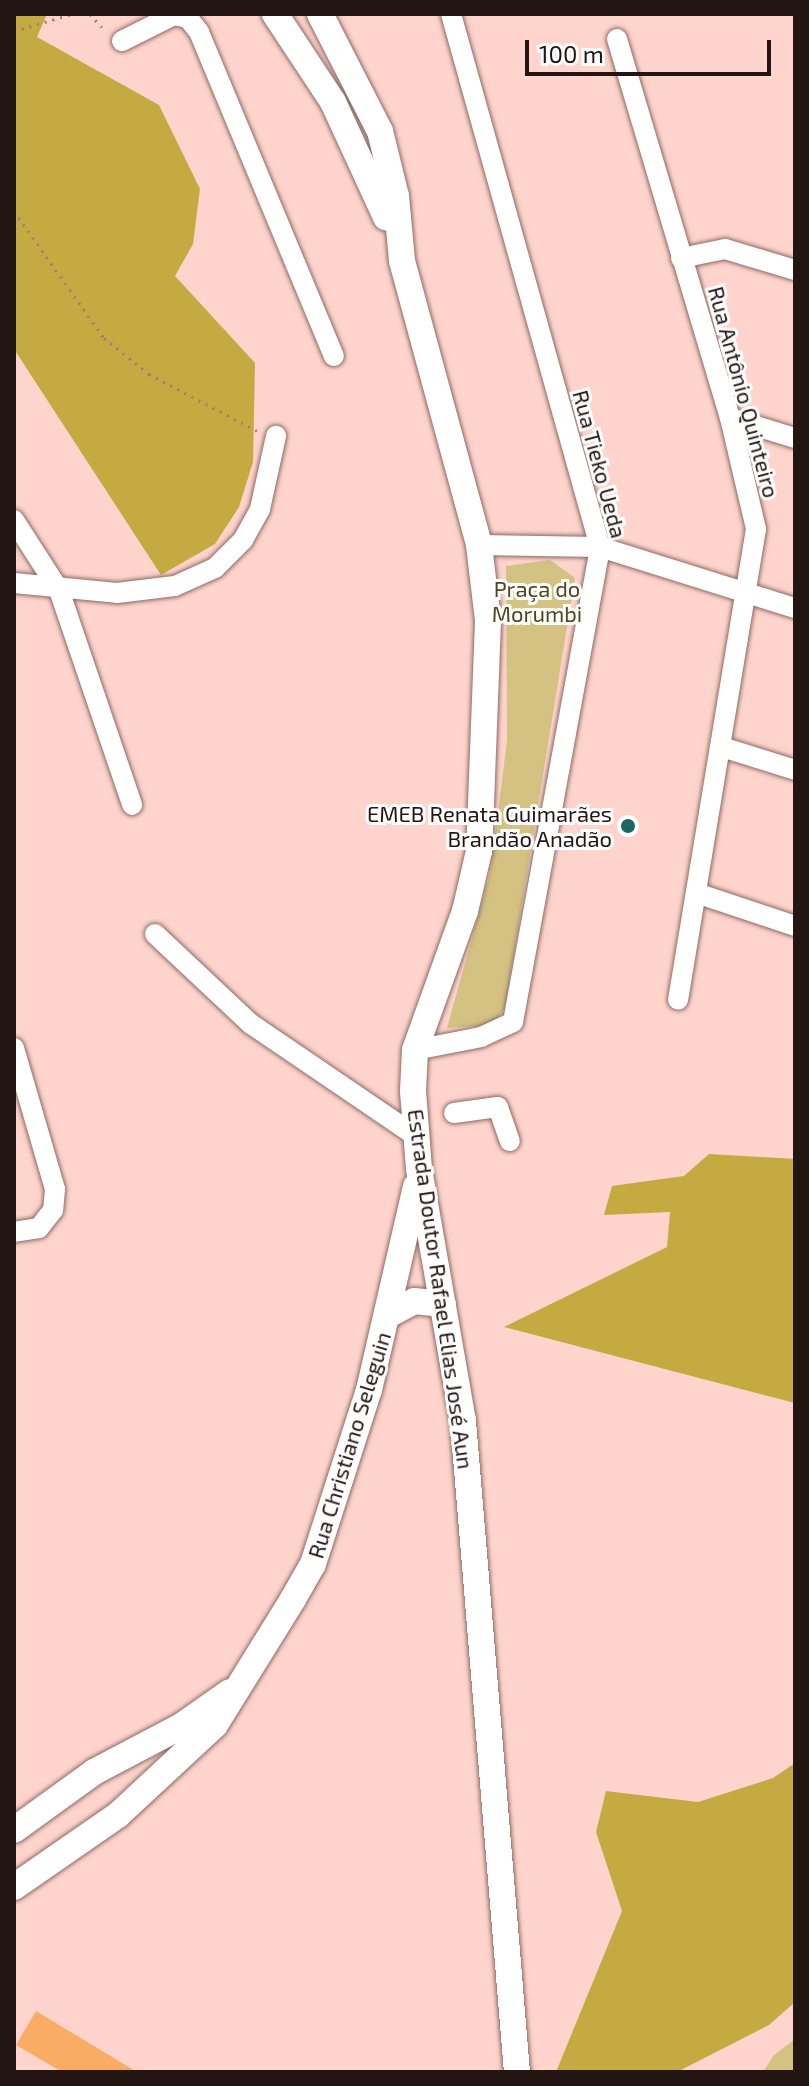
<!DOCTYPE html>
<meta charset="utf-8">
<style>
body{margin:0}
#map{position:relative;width:809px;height:2086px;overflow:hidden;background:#fed4cc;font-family:"Exo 2",sans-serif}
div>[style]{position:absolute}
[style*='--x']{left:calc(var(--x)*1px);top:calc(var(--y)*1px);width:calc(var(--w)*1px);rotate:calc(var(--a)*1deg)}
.green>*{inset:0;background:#d4c282}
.forest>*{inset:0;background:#c5aa41}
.building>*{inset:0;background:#f9ac64}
.path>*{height:3px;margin-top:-1.5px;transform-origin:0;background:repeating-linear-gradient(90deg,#9d7f79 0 2px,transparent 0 8px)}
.roads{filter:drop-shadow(0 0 2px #8e6a63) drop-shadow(0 0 2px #8e6a63)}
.minor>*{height:20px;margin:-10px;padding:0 10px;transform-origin:10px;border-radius:10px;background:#fff}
.major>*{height:26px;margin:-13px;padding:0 13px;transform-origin:13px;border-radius:13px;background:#fff}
.dots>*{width:22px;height:22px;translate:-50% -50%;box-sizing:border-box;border:4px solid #fff;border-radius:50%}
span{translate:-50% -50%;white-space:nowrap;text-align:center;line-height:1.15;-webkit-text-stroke:6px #fff;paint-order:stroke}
.street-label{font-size:22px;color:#231512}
.park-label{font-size:22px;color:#52471c}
.poi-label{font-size:22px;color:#231512}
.right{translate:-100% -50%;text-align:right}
.frame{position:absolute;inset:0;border:16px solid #231512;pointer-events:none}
.scale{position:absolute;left:525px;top:40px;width:246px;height:36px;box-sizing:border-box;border:4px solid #231512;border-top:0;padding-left:10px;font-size:24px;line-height:28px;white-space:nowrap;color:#231512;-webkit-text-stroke:6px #fff;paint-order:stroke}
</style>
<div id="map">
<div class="green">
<i style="clip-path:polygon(550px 560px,575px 578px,505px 1008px,492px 1025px,447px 1028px,490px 873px,498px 812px,507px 741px,506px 566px)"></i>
<i style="clip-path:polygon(795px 2039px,795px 2072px,763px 2072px,774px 2055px)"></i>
</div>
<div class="forest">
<i style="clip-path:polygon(14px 14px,47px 14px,37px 37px,159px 105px,200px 189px,193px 244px,175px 276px,255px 363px,253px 462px,239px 507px,215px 544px,161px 575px,14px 349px)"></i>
<i style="clip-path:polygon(709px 1154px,795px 1159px,795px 1403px,504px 1327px,667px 1247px,670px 1212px,604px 1215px,612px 1186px,684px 1176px)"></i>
<i style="clip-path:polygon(795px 1763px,795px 2002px,769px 2025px,677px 2072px,556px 2072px,622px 1911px,596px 1832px,606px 1791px,698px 1802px,773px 1778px)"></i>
</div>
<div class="building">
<i style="clip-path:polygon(36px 2011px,137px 2072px,62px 2072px,16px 2045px)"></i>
</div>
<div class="path">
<i style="--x:90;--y:14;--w:24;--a:48"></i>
<i style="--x:14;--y:31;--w:60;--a:-16.3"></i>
<i style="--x:14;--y:211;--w:156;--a:54.7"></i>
<i style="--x:104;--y:338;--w:58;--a:38.7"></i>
<i style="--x:149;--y:374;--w:122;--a:27.8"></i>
</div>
<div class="roads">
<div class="minor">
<i style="--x:617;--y:39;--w:395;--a:73.4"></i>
<i style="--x:730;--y:418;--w:114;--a:76.8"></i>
<i style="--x:756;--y:529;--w:477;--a:99.4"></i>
<i style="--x:122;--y:41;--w:58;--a:-26.6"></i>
<i style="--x:174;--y:15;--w:14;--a:12"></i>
<i style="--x:188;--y:18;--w:18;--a:52"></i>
<i style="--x:199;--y:32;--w:351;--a:67.4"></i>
<i style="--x:681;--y:258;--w:45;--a:-11.6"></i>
<i style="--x:725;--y:249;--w:73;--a:16.7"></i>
<i style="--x:730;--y:418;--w:68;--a:17.1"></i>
<i style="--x:14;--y:520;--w:83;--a:57.3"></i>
<i style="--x:59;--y:590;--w:227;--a:71.2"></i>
<i style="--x:479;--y:545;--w:121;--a:0.9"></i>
<i style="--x:600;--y:547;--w:204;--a:17.4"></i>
<i style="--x:14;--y:583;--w:103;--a:5.5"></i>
<i style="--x:117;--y:593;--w:58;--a:-6.9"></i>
<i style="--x:175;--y:586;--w:44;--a:-24.2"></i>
<i style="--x:215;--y:568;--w:40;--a:-45"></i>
<i style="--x:243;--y:540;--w:35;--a:-61"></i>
<i style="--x:260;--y:509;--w:75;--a:-77.6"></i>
<i style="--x:725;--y:748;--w:73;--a:17.4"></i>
<i style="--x:696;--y:893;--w:104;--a:18.4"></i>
<i style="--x:155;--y:934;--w:132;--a:43.2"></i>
<i style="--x:251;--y:1024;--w:201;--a:34.2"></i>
<i style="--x:14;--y:1048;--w:147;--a:73.8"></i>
<i style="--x:55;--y:1189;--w:21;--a:95"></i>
<i style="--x:53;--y:1210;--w:23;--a:128"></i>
<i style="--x:39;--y:1228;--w:25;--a:171"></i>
<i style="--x:415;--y:1050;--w:67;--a:-11.1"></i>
<i style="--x:481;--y:1037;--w:35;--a:-25"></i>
<i style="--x:513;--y:1022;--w:483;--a:-79.6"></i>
<i style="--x:600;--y:547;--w:553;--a:-105.62"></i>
<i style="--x:454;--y:1113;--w:44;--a:-7.8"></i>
<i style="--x:498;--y:1107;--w:36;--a:71"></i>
</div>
<div class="major">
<i style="--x:275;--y:14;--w:105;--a:56.6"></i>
<i style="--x:333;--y:102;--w:127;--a:65.3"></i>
<i style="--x:320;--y:14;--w:131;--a:62.9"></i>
<i style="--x:380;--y:131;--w:67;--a:76.2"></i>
<i style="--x:396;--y:196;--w:65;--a:84.7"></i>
<i style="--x:402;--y:261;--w:294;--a:74.8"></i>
<i style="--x:479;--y:545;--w:77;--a:83.2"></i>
<i style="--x:488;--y:621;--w:230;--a:92.2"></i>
<i style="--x:479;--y:851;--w:62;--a:103.1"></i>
<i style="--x:465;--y:911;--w:148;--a:109.8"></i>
<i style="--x:415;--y:1050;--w:41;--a:92.8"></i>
<i style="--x:413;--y:1091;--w:78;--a:85.6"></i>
<i style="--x:419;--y:1169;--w:256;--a:80.1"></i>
<i style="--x:463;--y:1421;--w:653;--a:85.26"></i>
<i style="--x:390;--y:1314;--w:27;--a:-28"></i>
<i style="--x:414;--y:1301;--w:29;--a:6"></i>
<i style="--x:14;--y:1830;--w:99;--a:-35.9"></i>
<i style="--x:94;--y:1772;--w:101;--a:-27.8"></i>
<i style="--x:183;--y:1725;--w:57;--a:-35.1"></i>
<i style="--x:14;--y:1887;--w:126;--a:-34.7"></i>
<i style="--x:118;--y:1815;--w:132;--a:-42.9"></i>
<i style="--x:215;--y:1725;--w:148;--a:-58.2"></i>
<i style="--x:293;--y:1599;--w:40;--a:-60.3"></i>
<i style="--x:313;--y:1564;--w:183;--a:-72.2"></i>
<i style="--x:369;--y:1390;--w:209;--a:-77"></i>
</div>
</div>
<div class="dots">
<i style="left:628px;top:826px;background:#1a6763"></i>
</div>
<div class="street-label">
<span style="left:744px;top:392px;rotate:75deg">Rua Antônio Quinteiro</span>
<span style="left:600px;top:464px;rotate:75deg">Rua Tieko Ueda</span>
<span style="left:441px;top:1289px;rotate:82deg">Estrada Doutor Rafael Elias José Aun</span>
<span style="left:349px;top:1445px;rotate:-73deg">Rua Christiano Seleguin</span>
</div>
<div class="park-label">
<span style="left:537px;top:601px">Praça do<br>Morumbi</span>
</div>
<div class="poi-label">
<span class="right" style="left:612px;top:826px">EMEB Renata Guimarães<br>Brandão Anadão</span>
</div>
<div class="frame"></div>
<div class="scale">100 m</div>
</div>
